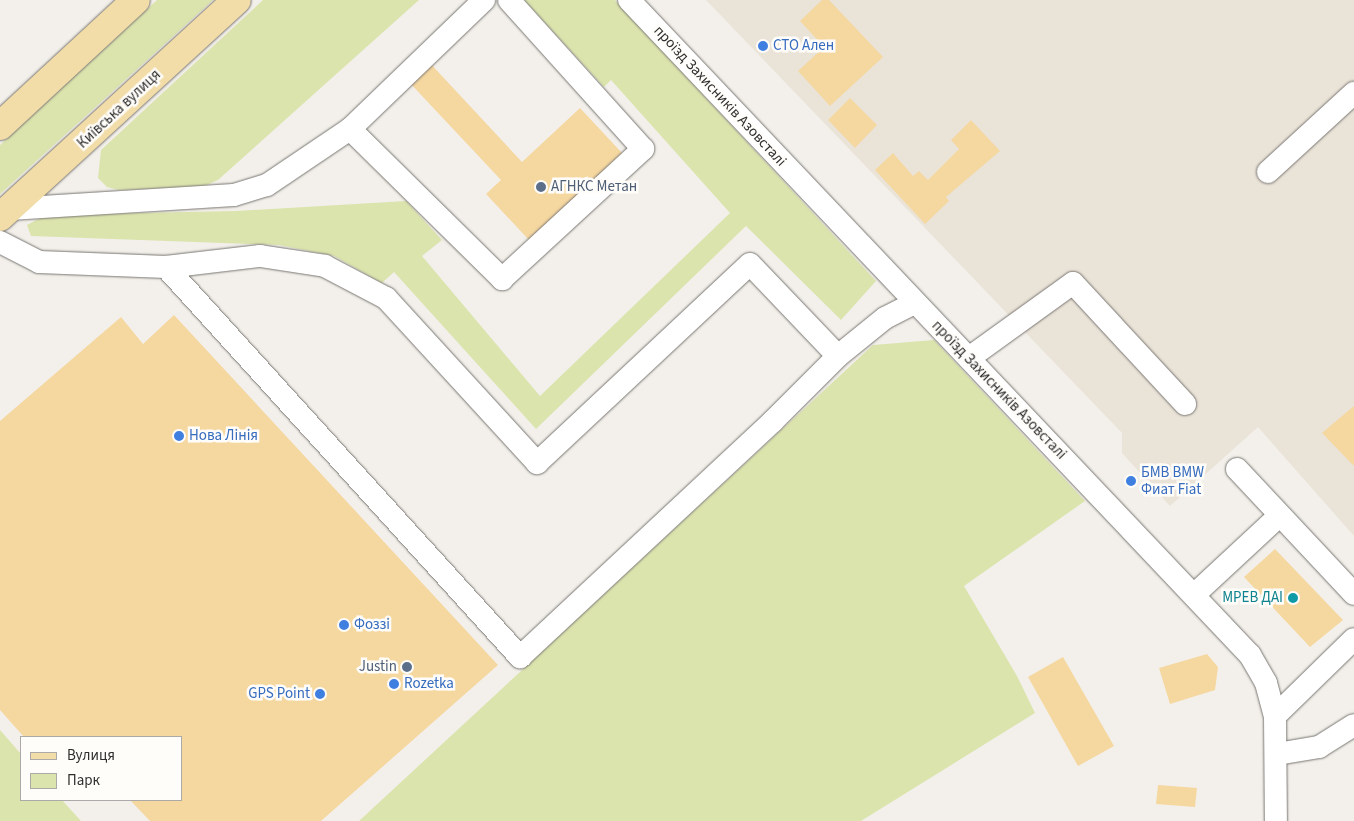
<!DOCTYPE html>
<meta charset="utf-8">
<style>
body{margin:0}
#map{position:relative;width:1354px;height:821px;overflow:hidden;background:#f3f0eb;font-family:"Source Sans 3",sans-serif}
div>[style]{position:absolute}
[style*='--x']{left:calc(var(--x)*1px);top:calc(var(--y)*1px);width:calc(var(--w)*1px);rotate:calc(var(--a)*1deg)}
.built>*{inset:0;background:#eae3d8}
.green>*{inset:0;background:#dce4ae}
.building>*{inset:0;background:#f5d7a0}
.roads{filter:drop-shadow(0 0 1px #797672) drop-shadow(0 0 1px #797672)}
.minor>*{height:22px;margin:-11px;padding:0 11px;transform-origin:11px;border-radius:11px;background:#fff}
.major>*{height:28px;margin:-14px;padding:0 14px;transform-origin:14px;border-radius:14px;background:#f2dca8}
.dots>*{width:14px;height:14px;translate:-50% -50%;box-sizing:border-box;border:2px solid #fffdfa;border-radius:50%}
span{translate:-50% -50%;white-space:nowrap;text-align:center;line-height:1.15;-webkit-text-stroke:5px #fffdfa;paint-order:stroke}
.shop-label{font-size:15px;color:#366cbe}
.left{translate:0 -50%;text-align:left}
.right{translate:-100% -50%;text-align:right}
.street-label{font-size:15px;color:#2f2e2d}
.service-label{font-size:15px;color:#4e5e75}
.culture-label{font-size:15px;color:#0d838f}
.legend{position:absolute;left:20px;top:736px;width:162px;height:65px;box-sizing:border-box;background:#fffdfa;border:1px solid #acaaa8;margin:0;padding:6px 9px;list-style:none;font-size:15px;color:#2f2e2d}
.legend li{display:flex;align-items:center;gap:10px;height:25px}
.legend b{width:25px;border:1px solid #acaaa8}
</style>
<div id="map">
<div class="built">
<i style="clip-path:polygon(706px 0,1354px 0,1354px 536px,1258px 427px,1170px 506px,1122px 453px,1122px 433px)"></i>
</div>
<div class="green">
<i style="clip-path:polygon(157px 0,213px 0,0 194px,0 145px)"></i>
<i style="clip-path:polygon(263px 0,419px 0,218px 180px,202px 187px,119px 190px,107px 187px,98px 178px,101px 150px)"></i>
<i style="clip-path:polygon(524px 0,615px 0,876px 281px,841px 320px,746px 226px,536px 429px,394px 272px,382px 283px,334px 256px,279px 245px,31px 236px,27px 225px,46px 215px,235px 211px,406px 201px,442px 240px,422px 256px,540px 396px,730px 213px,611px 80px,604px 87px)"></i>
<i style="clip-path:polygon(934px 340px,1085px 501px,964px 586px,1017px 676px,1035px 713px,861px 821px,359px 821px,873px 345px)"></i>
<i style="clip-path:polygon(0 730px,21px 754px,21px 800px,62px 800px,81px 821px,0 821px)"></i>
</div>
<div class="building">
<i style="clip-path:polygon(822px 0,829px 0,883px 57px,830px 106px,798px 71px,824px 47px,800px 21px)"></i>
<i style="clip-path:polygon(428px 61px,522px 162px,580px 108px,622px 153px,529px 240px,486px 194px,501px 180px,408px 81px)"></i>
<i style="clip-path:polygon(850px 98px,877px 125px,855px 148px,828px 120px)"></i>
<i style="clip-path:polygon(971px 120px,1000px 151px,946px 197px,949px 201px,925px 224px,875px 170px,893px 153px,913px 176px,919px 171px,928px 180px,959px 149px,951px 140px)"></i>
<i style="clip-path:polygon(174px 315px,498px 665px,321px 821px,150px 821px,130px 800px,181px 800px,181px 737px,24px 737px,0 710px,0 421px,121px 317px,143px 344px)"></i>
<i style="clip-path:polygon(1354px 406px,1354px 466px,1322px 433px)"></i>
<i style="clip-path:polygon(1275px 549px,1343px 620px,1310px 647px,1244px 577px)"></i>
<i style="clip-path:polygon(1207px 654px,1218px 667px,1215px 690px,1170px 704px,1159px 668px)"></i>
<i style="clip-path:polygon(1063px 657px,1114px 746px,1078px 766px,1028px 677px)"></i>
<i style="clip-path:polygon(1158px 785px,1197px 788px,1195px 807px,1156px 804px)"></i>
</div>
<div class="roads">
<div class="minor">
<i style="--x:629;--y:0;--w:903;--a:46.53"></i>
<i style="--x:1250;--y:655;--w:32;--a:60"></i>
<i style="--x:1266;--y:683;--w:34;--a:75"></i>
<i style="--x:1275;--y:716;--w:105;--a:89.5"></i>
<i style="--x:350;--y:129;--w:214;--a:44.6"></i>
<i style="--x:502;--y:279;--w:192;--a:-42.7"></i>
<i style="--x:643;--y:149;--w:200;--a:-132"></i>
<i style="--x:1268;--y:172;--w:117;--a:-42.6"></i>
<i style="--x:10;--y:209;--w:224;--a:-3.6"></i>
<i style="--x:234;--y:195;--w:34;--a:-17"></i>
<i style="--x:267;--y:185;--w:100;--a:-34"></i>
<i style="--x:350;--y:129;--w:186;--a:-43.9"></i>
<i style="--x:0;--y:242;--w:44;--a:27.1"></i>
<i style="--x:39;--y:262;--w:127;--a:2.3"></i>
<i style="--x:166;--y:267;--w:95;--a:-6.7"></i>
<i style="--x:260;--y:256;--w:66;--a:8.7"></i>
<i style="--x:325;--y:266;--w:69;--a:27.7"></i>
<i style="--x:386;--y:298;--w:224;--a:47.5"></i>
<i style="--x:537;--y:463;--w:291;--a:-43.1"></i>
<i style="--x:750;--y:264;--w:127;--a:46.3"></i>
<i style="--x:166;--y:267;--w:527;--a:47.77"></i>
<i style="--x:520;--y:657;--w:345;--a:-43"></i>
<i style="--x:772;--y:422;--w:93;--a:-45"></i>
<i style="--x:838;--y:356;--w:60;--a:-39"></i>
<i style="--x:885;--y:318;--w:33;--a:-27"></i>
<i style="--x:969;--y:358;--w:128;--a:-35.8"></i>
<i style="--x:1073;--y:283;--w:165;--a:47.2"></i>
<i style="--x:1237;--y:469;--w:171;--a:46.9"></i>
<i style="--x:1195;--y:594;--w:115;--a:-42.9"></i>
<i style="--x:1275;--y:716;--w:110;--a:-44.3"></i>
<i style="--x:1277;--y:754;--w:43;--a:-9.5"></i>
<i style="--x:1319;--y:747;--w:41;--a:-32.2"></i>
</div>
<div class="major">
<i style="--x:0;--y:126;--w:185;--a:-42.8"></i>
<i style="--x:0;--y:217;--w:321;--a:-42.5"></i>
</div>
</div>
<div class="dots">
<i style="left:763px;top:46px;background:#3f7fe0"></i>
<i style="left:541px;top:187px;background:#5c6f8a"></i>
<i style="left:179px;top:436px;background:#3f7fe0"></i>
<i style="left:1131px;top:481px;background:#3f7fe0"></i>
<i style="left:1293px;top:598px;background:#0f9aa8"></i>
<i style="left:344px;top:625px;background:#3f7fe0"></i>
<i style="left:407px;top:667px;background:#5c6f8a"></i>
<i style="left:394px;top:684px;background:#3f7fe0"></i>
<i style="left:320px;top:694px;background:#3f7fe0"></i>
</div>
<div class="shop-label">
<span class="left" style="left:773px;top:46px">СТО Ален</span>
<span class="left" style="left:189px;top:436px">Нова Лінія</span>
<span class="left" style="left:1141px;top:481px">БМВ BMW<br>Фиат Fiat</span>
<span class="left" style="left:354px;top:625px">Фоззі</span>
<span class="left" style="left:404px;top:684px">Rozetka</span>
<span class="right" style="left:310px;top:694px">GPS Point</span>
</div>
<div class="street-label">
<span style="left:720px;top:96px;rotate:47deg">проїзд Захисників Азовсталі</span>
<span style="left:119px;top:109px;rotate:-43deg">Київська вулиця</span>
<span style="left:999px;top:390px;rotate:46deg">проїзд Захисників Азовсталі</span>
</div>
<div class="service-label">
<span class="left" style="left:551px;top:187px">АГНКС Метан</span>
<span class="right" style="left:397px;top:667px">Justin</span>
</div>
<div class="culture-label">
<span class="right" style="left:1283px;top:598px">МРЕВ ДАІ</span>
</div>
<ul class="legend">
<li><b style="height:6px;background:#f2dca8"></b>Вулиця</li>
<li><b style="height:14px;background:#dce4ae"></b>Парк</li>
</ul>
</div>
